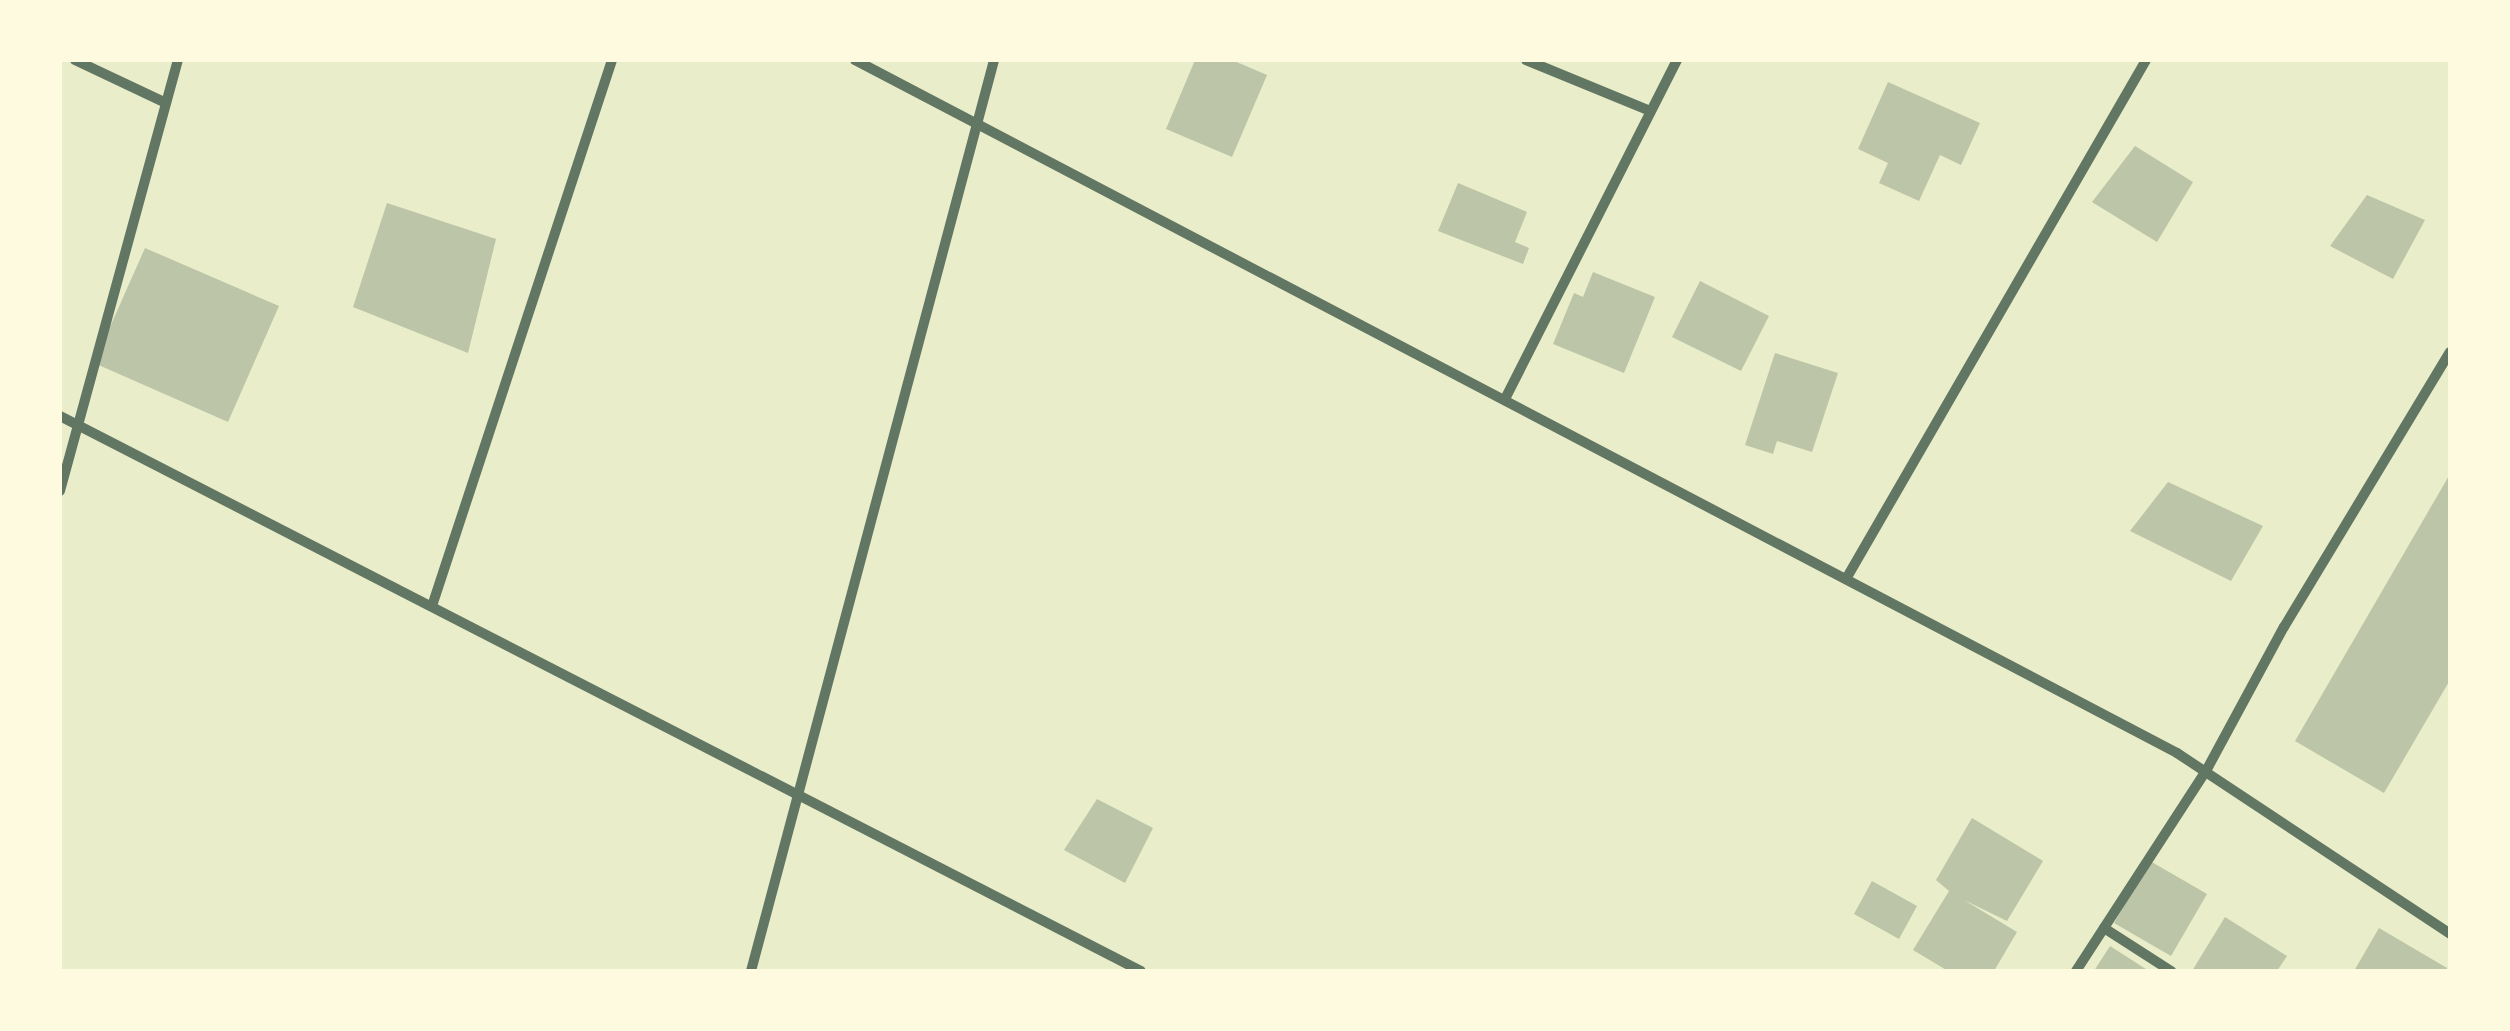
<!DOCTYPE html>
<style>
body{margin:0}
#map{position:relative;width:2510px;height:1031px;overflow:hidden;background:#e9edc9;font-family:"Noto Serif",serif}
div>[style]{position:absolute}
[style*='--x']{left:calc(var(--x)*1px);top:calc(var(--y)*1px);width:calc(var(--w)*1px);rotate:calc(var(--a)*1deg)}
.building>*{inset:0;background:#bcc5a7}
.minor>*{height:10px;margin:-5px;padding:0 5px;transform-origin:5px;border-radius:5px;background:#617663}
span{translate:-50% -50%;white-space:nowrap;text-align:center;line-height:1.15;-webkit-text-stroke:10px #fefae0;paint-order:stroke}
.frame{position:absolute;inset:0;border:62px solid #fefae0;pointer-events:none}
</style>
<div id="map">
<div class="building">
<i style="clip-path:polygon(1195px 60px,1232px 60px,1267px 75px,1232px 157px,1166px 129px)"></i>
<i style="clip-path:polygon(1888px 82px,1980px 123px,1961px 165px,1940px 155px,1919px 201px,1879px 183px,1888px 163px,1858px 149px)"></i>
<i style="clip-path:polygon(2135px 146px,2193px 182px,2157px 242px,2092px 202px)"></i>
<i style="clip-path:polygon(1458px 183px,1527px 212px,1515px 242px,1529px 248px,1523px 264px,1438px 231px)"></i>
<i style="clip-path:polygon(2367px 195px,2425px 220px,2393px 279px,2330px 246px)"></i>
<i style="clip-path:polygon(387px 203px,496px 239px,468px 353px,353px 307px)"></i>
<i style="clip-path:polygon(145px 248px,279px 306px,228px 422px,94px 363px)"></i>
<i style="clip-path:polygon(1593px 272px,1655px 297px,1624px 373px,1553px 344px,1574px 293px,1583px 297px)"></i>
<i style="clip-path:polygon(1700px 281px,1769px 316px,1741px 371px,1672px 337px)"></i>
<i style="clip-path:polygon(1775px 353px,1838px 373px,1812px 452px,1777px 441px,1773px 454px,1745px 445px)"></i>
<i style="clip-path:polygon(2450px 474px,2450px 680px,2384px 793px,2295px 741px)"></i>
<i style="clip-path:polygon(2168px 482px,2263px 526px,2231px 581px,2130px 531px)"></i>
<i style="clip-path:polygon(1097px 799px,1153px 828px,1125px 883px,1064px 850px)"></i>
<i style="clip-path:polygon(1972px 818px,2043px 861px,2007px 921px,1964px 900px,2017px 932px,1994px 971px,1948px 971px,1913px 950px,1949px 891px,1936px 880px)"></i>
<i style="clip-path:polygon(2150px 861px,2207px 894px,2171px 956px,2114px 923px)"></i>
<i style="clip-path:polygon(1872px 881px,1917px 906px,1899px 939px,1854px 914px)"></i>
<i style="clip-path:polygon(2225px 917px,2287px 956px,2277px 971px,2192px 971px)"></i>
<i style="clip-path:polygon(2379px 928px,2447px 968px,2446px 971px,2354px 971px)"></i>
<i style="clip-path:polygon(2110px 946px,2149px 971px,2094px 971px)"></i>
</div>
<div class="minor">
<i style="--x:75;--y:60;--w:98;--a:25.3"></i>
<i style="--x:855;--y:60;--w:1493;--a:27.66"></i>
<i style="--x:2177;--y:753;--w:328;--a:33.5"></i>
<i style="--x:1526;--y:60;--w:132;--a:22.3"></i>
<i style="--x:1505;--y:399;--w:380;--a:-63.1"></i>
<i style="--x:60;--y:416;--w:1215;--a:27.18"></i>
<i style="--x:60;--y:491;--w:447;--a:-74.7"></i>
<i style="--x:1846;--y:579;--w:599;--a:-59.97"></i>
<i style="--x:432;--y:606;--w:575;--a:-71.75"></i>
<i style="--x:2104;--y:928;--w:80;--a:32.7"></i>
<i style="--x:751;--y:971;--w:943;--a:-75.06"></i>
<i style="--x:2076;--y:971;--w:239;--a:-57"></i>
<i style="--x:2206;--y:771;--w:164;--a:-61.6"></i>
<i style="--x:2284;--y:627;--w:321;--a:-58.9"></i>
</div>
<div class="frame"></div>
</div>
